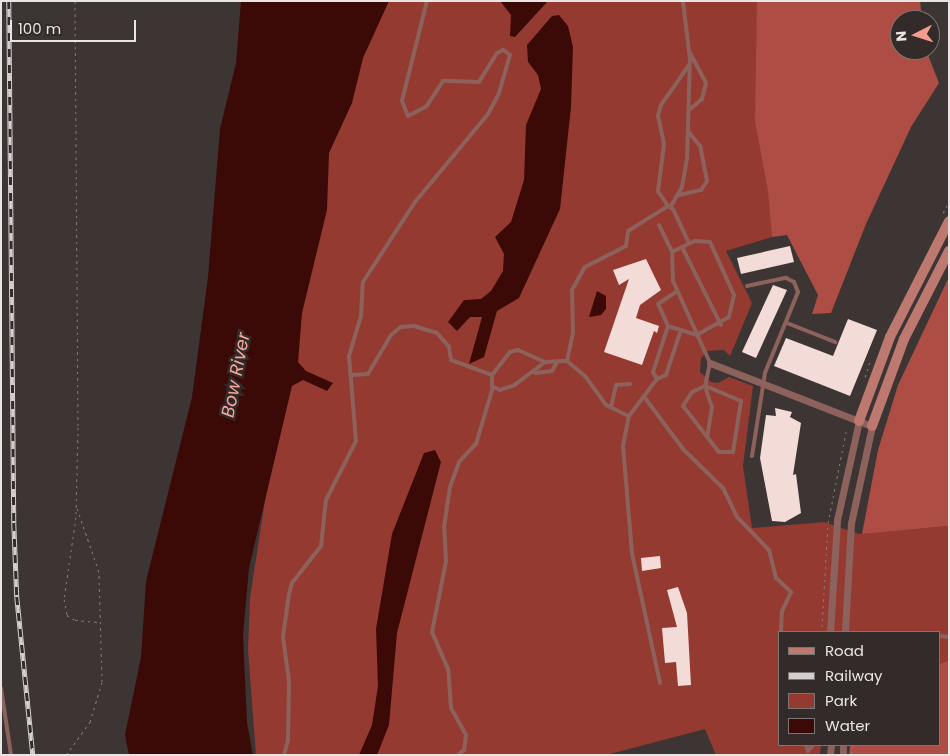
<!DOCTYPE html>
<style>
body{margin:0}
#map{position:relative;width:950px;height:756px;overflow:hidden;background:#3c3534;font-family:Poppins,sans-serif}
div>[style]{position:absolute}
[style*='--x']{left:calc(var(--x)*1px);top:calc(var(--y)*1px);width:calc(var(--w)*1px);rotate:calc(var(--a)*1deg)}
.green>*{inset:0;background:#943a31}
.forest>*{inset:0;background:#ae4d43}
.water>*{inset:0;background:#3b0a07}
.building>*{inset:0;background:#f3dcd8}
.path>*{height:1px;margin-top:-0.5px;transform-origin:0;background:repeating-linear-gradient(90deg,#817c7b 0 2.5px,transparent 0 6.5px)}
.lane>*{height:4px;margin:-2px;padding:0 2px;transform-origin:2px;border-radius:2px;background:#8d625c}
.street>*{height:7px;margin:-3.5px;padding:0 3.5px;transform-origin:3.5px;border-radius:3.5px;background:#8d625c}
.secondary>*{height:10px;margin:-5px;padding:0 5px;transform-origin:5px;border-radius:5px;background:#bd786f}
.rail>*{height:4.5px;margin-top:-2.25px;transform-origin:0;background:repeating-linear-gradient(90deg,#322b2a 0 8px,#d3cfce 0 16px);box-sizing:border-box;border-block:1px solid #d3cfce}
span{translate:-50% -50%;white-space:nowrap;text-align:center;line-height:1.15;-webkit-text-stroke:5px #322b2a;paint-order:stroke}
.water-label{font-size:18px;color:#f7a89d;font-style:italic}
.frame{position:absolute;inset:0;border:2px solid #e9e5e4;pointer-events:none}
.legend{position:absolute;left:778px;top:631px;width:162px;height:115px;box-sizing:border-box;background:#322b2a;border:1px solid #7b7574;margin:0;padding:6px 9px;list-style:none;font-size:15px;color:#e9e5e4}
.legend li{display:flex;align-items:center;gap:10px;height:25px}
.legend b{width:25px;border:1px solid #7b7574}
.north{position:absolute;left:890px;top:10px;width:50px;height:50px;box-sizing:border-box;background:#322b2a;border:1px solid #7b7574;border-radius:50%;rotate:265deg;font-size:14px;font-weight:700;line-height:20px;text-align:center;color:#e9e5e4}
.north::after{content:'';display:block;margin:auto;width:18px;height:22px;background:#f59c90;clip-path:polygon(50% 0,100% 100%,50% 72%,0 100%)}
.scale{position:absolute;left:10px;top:20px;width:126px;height:22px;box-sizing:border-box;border:2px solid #e9e5e4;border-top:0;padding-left:6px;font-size:15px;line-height:18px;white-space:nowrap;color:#e9e5e4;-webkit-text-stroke:4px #322b2a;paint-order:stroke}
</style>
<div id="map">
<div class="green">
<i style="clip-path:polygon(380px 1px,777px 1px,772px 237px,726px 251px,752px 303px,730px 356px,724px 350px,708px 351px,701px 358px,700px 372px,711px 382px,718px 383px,729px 377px,753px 386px,743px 466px,752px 528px,824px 522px,859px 534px,949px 526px,949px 660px,939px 664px,939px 632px,779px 632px,779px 745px,855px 746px,821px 746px,820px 755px,716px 755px,705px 729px,606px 755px,256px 755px,248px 650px,250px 598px,297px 293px,322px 146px)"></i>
</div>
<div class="forest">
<i style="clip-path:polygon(757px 1px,920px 1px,922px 20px,900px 20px,900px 50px,926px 50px,939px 83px,911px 127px,866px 224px,831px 313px,812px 314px,818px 295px,787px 235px,772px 237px,768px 191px,755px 121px)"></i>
<i style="clip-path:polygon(949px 277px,949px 526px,862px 534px,878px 450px,898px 385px)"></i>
<i style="clip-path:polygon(949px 660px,949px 755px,849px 755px,850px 746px,857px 745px,939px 745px,939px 664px)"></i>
</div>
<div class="water">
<i style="clip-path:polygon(241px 1px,389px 1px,363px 58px,352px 103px,329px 153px,327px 210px,302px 313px,298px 362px,306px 371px,333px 383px,327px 391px,303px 380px,292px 386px,249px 568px,243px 635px,247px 723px,253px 755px,129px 755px,125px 735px,141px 657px,146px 581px,192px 397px,208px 277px,220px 129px,236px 63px)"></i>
<i style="clip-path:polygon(500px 1px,548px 1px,515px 37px,510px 36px,511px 15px)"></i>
<i style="clip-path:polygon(559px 15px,568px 26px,573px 47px,571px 107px,560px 209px,519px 298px,497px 311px,484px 357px,469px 364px,482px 317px,470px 317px,457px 331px,448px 322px,464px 300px,481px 299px,491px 291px,503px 271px,504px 254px,495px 237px,511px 222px,524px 180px,526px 125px,541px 89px,538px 75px,528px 62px,527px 45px,552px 16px)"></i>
<i style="clip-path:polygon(597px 291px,606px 296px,606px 309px,601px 315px,589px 317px)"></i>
<i style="clip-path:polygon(435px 450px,441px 462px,397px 633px,389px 725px,377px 755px,359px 755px,372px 725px,378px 686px,376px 629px,392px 534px,424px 453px)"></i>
</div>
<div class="building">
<i style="clip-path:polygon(790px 246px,794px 262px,741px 274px,737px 258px)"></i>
<i style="clip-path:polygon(646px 259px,661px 290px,640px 305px,636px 318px,659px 326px,657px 333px,654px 331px,642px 365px,604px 352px,629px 279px,619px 285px,613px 270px)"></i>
<i style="clip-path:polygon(773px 285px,787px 290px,756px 358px,742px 352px)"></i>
<i style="clip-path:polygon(848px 319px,877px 330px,850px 396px,774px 366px,786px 338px,833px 356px)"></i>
<i style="clip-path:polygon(775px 408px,792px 412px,790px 417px,801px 423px,793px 475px,796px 474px,801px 513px,785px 522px,772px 521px,760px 458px,766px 415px,776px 416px)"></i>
<i style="clip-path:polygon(660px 556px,661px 568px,642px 571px,641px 558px)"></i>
<i style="clip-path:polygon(678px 587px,687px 613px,691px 685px,678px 686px,676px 662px,665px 663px,662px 628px,677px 627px,667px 590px)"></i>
</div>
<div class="path">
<i style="--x:75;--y:1;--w:426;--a:89.6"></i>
<i style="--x:78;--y:427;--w:90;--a:91.3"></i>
<i style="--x:76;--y:517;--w:83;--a:98.3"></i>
<i style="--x:64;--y:599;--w:16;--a:79"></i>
<i style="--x:67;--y:615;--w:9;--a:32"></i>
<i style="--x:75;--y:620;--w:23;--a:5"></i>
<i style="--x:943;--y:213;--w:13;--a:-61"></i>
<i style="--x:865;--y:377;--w:16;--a:-72"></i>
<i style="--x:822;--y:627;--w:104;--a:-86.7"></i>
<i style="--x:828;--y:523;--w:93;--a:-78.8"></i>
<i style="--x:852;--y:745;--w:10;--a:90"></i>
<i style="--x:66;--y:755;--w:41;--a:-54"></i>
<i style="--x:90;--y:722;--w:42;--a:-73.3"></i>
<i style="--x:102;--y:682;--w:110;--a:-91.6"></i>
<i style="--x:99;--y:572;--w:68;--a:-109"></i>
</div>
<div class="lane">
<i style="--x:689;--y:110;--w:17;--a:-40"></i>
<i style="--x:702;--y:99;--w:16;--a:-76"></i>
<i style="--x:706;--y:83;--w:36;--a:-118"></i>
<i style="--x:679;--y:195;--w:23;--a:-13"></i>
<i style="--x:701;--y:190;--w:11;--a:-56"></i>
<i style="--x:707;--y:181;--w:36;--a:-101"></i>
<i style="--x:700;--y:146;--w:19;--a:-129"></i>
<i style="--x:668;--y:206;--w:18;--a:-124"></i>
<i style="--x:658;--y:191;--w:47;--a:-82.7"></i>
<i style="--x:664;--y:144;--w:29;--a:-102"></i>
<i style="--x:658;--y:116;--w:11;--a:-75"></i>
<i style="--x:661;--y:105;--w:49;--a:-55"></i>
<i style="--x:671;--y:206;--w:22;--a:-60"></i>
<i style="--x:682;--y:187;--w:28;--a:-80"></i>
<i style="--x:687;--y:159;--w:100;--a:-88.3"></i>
<i style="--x:690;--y:59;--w:58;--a:-96.9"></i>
<i style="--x:659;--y:225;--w:30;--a:64"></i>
<i style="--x:672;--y:252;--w:29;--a:88"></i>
<i style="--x:673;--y:281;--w:90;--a:65.7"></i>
<i style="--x:710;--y:363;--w:24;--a:102"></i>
<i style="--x:705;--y:386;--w:14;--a:155"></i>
<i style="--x:692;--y:392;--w:17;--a:123"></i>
<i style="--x:683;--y:406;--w:58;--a:52"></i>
<i style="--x:719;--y:452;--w:14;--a:0"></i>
<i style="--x:733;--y:452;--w:52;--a:-81.1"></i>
<i style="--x:741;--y:401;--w:39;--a:-157"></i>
<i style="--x:682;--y:247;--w:87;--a:63.4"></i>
<i style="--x:672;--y:252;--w:25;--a:-26"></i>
<i style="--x:695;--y:241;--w:15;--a:4"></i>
<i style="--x:710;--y:242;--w:58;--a:65.6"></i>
<i style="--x:734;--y:295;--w:23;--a:103"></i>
<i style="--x:729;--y:317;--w:37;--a:151"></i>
<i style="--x:697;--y:335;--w:30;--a:-163"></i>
<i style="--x:668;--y:326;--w:24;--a:-114"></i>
<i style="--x:658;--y:304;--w:23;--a:-34"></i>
<i style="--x:747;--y:286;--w:40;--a:-12"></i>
<i style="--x:786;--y:278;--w:9;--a:27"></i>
<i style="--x:794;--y:282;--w:11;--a:68"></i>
<i style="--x:798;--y:292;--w:87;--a:112.2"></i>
<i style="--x:765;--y:373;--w:84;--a:98.9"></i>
<i style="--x:787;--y:323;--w:52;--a:21.6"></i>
<i style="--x:567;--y:361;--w:29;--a:-78"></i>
<i style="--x:573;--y:333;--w:43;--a:-91.3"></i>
<i style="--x:572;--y:290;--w:26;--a:-61"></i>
<i style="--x:585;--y:267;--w:46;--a:-27.1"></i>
<i style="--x:626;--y:246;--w:15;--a:-82"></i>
<i style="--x:628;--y:231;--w:47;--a:-32"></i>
<i style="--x:668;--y:206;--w:6;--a:31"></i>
<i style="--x:673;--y:209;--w:38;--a:65"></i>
<i style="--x:545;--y:362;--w:38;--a:143"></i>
<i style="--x:515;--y:385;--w:16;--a:162"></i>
<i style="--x:500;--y:390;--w:9;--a:-153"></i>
<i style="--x:492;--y:386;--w:11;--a:-90"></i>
<i style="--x:492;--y:375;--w:29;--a:-52"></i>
<i style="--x:510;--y:352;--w:8;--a:-14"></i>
<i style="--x:518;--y:350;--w:30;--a:24"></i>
<i style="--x:545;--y:362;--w:22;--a:-3"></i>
<i style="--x:567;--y:361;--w:23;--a:40"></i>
<i style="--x:585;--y:376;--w:36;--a:54"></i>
<i style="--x:606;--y:405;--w:25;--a:26"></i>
<i style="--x:535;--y:373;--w:17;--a:-7"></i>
<i style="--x:552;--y:371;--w:10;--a:-61"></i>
<i style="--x:352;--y:375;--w:16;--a:-4"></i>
<i style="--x:368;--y:374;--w:45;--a:-59.5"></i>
<i style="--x:391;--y:335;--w:13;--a:-39"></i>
<i style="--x:401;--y:327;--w:13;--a:-4"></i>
<i style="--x:414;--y:326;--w:24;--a:17"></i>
<i style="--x:437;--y:333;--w:18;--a:49"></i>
<i style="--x:449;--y:347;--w:13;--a:81"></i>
<i style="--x:451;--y:360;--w:44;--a:20.1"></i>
<i style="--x:657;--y:379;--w:8;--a:-120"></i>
<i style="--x:653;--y:372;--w:48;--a:-71.9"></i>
<i style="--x:705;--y:386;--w:22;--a:72"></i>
<i style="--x:712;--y:407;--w:30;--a:99"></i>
<i style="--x:645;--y:398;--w:64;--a:53.3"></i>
<i style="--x:683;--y:449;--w:56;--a:44.3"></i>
<i style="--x:723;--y:488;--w:32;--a:64"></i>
<i style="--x:737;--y:517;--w:46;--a:45.9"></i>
<i style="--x:769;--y:550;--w:29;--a:76"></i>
<i style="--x:776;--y:578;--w:21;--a:43"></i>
<i style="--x:791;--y:592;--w:21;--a:115"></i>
<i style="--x:782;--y:611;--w:21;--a:93"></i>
<i style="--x:611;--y:407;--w:23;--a:-77"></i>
<i style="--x:616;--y:385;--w:14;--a:-4"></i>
<i style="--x:939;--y:636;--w:10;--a:6"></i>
<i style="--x:660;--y:683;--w:133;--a:-102.2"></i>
<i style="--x:632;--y:553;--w:107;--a:-94.8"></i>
<i style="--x:623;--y:446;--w:31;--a:-79"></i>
<i style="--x:629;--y:416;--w:46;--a:-52.9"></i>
<i style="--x:657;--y:379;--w:10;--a:-24"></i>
<i style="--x:666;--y:375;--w:44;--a:-71.6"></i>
<i style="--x:1;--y:688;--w:68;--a:81.5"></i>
<i style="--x:806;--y:745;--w:6;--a:72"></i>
<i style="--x:808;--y:751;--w:8;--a:-50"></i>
<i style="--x:284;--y:755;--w:16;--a:-75"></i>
<i style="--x:288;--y:740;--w:59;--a:-89"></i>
<i style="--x:289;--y:681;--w:44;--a:-97.8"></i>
<i style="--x:283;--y:637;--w:43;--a:-82.1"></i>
<i style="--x:289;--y:594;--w:11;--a:-75"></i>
<i style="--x:292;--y:583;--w:47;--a:-51.9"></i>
<i style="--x:321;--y:546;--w:46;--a:-83.8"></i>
<i style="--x:326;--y:500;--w:66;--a:-63"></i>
<i style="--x:356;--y:441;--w:85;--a:-94.7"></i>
<i style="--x:349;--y:356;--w:42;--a:-73.3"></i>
<i style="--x:361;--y:316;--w:34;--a:-87"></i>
<i style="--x:363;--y:282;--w:95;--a:-57"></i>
<i style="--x:415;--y:202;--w:114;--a:-50.3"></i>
<i style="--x:488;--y:114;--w:24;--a:-62"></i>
<i style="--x:499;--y:93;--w:40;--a:-74"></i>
<i style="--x:510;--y:55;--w:9;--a:-144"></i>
<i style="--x:503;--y:50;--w:7;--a:153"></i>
<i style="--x:497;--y:53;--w:34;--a:122"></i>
<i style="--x:479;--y:82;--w:36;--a:-178"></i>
<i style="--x:443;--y:81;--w:30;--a:123"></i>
<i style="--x:427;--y:106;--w:21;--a:152"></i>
<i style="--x:408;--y:116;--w:16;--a:-112"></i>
<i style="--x:402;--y:101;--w:103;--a:-76"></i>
<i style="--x:458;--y:755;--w:8;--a:-40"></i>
<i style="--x:464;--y:750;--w:15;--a:-82"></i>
<i style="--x:466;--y:735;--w:31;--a:-119"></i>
<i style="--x:451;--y:708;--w:39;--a:-94"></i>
<i style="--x:448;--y:669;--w:40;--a:-113.4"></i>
<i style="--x:432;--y:632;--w:72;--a:-78.8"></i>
<i style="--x:446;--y:561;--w:34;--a:-93"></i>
<i style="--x:444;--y:527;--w:40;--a:-81.5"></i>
<i style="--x:450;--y:487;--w:27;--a:-70"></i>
<i style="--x:459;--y:462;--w:25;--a:-47"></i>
<i style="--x:476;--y:444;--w:59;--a:-73.4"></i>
</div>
<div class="street">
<i style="--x:710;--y:363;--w:174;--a:21.3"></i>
<i style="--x:872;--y:426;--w:99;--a:102.2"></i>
<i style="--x:851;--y:523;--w:109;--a:93.2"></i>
<i style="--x:830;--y:632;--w:112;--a:-86.4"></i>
<i style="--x:837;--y:520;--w:101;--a:-77.5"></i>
<i style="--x:843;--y:745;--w:10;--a:90"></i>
<i style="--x:830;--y:755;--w:10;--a:-84"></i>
</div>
<div class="secondary">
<i style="--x:859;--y:421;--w:90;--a:-69.7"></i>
<i style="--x:890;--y:337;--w:130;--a:-63"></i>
<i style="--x:872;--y:426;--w:93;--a:-69.8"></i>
<i style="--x:904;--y:339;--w:99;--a:-62.9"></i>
</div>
<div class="rail">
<i style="--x:9;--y:1;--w:522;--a:89.45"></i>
<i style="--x:14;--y:523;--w:74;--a:87.7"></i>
<i style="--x:17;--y:597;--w:159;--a:84.2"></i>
</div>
<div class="water-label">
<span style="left:236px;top:375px;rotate:-79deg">Bow River</span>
</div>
<div class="frame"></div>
<ul class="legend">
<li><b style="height:6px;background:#bd786f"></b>Road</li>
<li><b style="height:6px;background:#d3cfce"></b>Railway</li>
<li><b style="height:14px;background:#943a31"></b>Park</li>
<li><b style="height:14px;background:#3b0a07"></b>Water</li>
</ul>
<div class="north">N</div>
<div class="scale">100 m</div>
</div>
